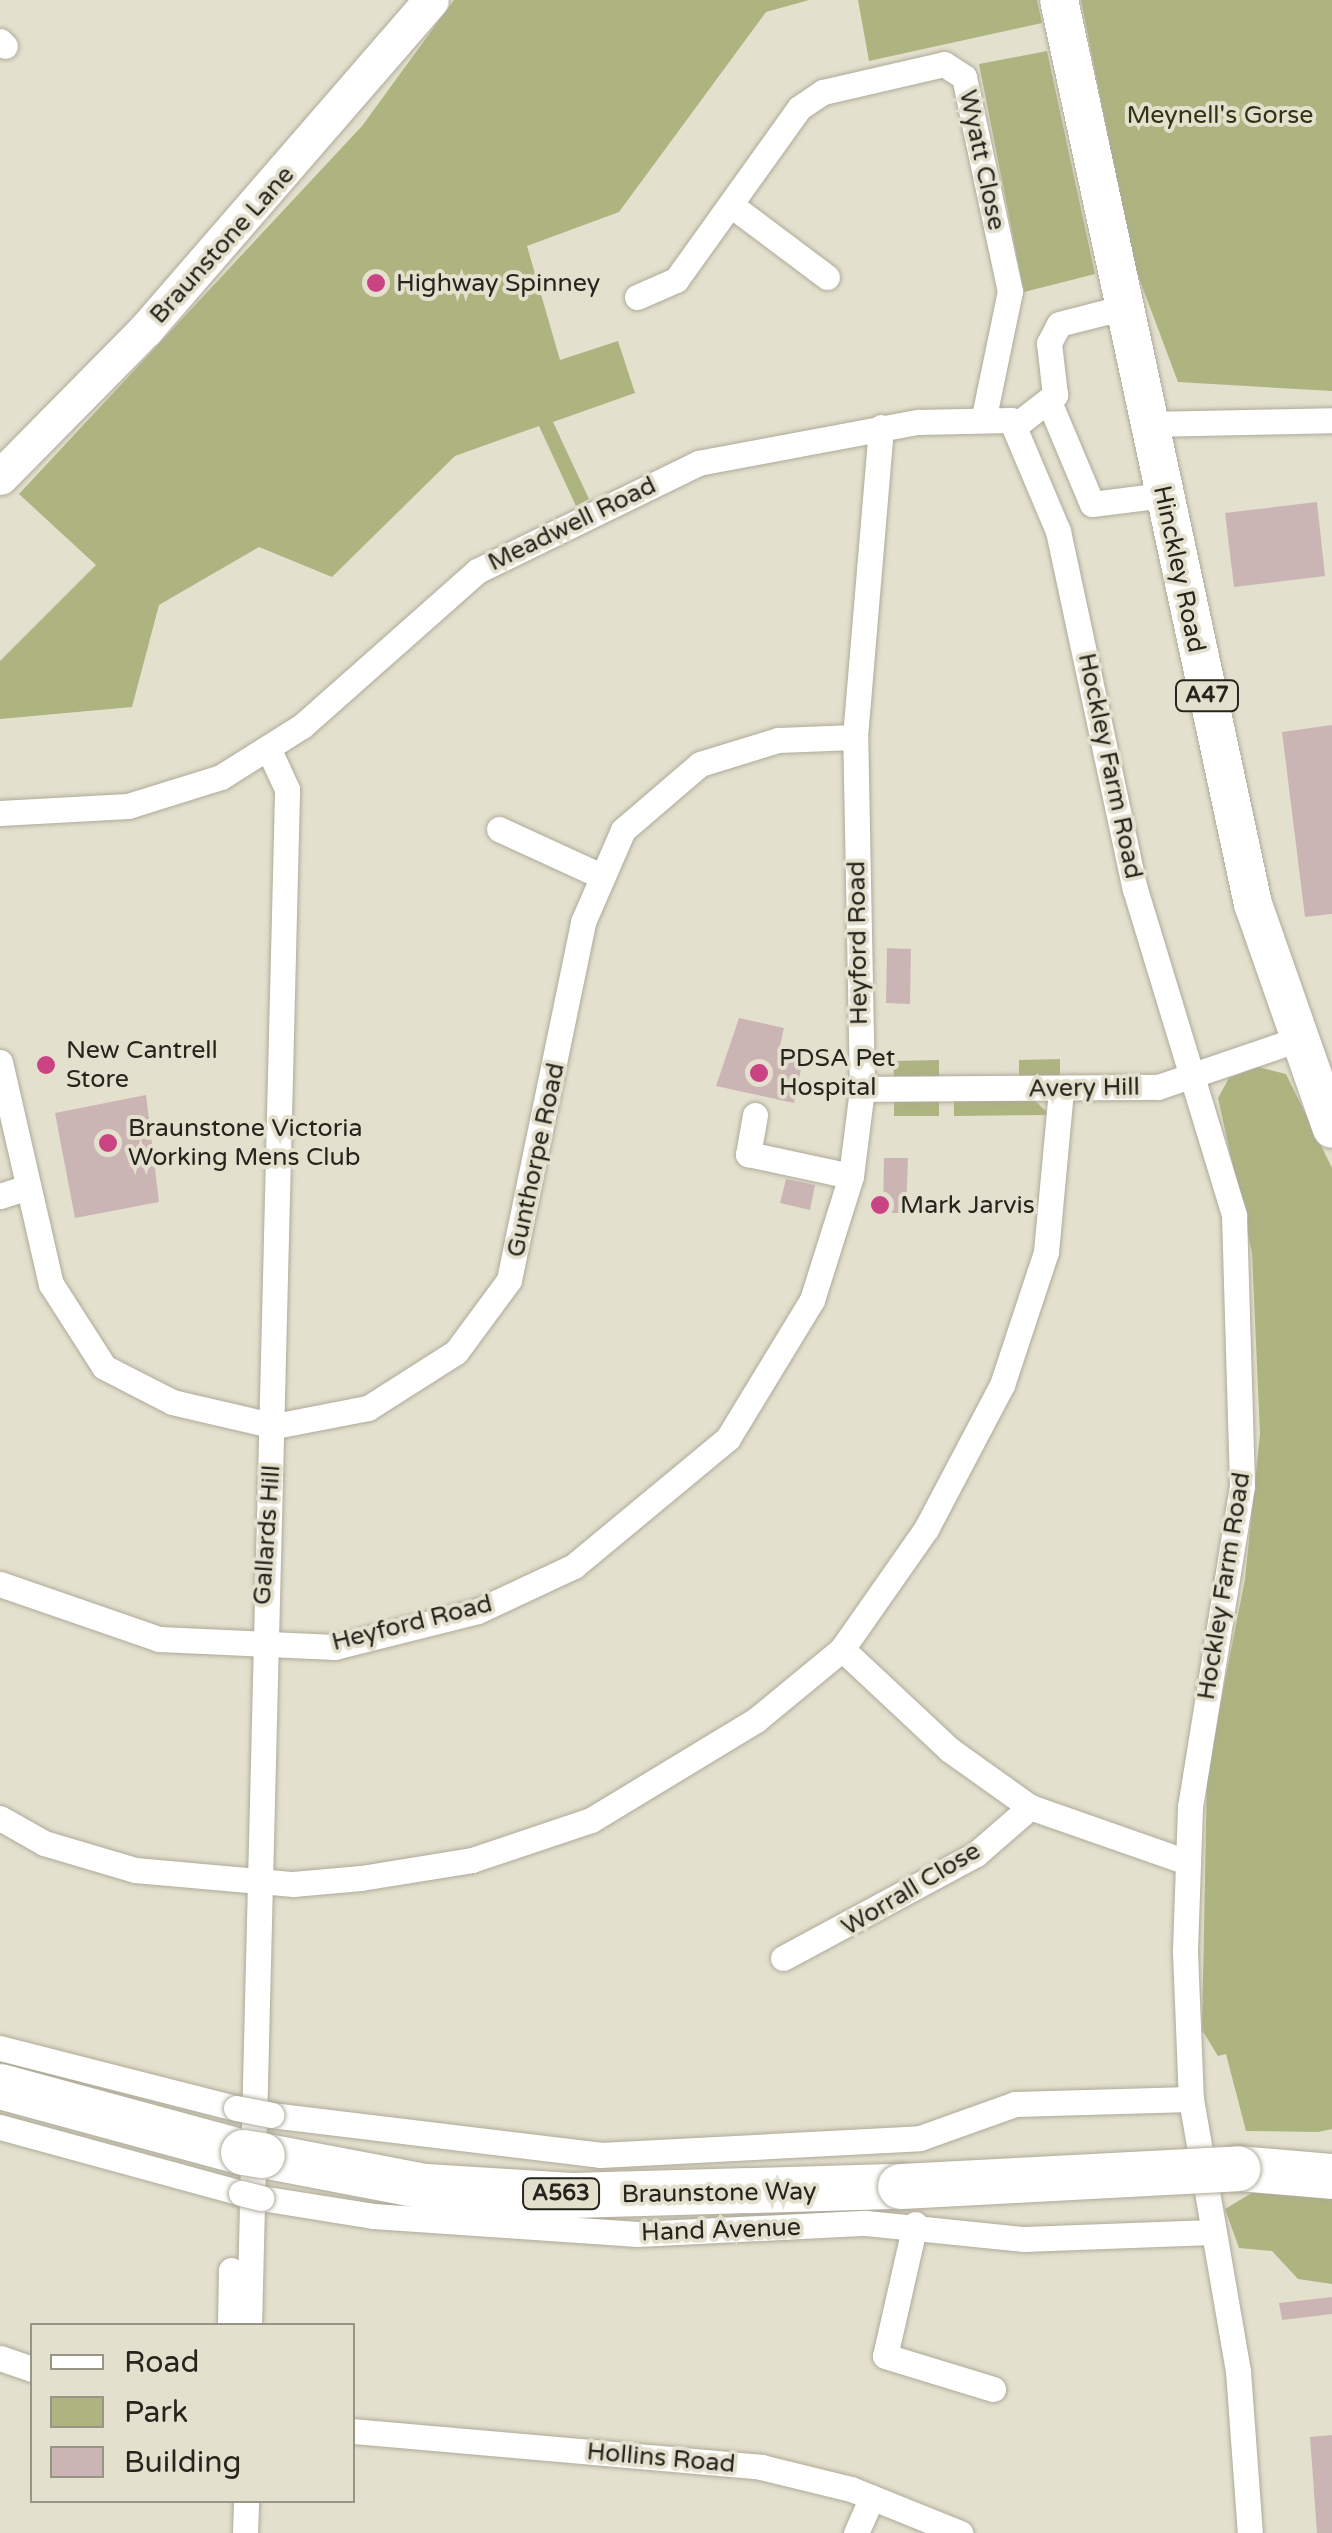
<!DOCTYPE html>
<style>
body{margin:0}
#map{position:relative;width:1332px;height:2533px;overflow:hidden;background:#e4e0ce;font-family:"Varela Round",sans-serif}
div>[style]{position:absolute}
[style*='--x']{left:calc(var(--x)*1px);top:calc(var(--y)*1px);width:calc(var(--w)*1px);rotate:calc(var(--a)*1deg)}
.green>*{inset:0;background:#adb480}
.building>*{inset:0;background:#cbb5b4}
.roads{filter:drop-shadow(0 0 2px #aeaa99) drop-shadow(0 0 2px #aeaa99)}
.street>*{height:25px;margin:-12.5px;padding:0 12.5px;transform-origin:12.5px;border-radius:12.5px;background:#fff}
.secondary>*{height:35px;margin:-17.5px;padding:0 17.5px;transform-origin:17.5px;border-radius:17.5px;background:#fff}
.primary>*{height:38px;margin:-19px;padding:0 19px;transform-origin:19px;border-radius:19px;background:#fff}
.highway>*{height:45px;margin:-22.5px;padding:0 22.5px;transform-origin:22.5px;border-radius:22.5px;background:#fff}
.bridges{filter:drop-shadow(0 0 2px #aeaa99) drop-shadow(0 0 2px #aeaa99)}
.street-bridge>*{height:25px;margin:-12.5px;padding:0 12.5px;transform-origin:12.5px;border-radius:12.5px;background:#fff}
.highway-bridge>*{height:45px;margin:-22.5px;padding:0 22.5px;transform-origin:22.5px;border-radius:22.5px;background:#fff}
.dots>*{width:28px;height:28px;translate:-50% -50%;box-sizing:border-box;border:5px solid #e4e0ce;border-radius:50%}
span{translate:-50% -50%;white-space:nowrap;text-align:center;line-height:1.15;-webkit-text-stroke:8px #e4e0ce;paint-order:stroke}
.shield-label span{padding:2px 8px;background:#e4e0ce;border:2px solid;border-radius:8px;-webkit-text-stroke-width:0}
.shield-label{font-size:22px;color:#26241d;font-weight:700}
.park-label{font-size:25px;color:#303314}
.street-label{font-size:25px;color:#26241d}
.poi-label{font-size:25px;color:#26241d}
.left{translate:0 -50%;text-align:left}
.legend{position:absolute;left:30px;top:2323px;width:325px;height:180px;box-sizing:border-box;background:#e4e0ce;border:2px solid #989587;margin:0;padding:12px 18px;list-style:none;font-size:30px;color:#26241d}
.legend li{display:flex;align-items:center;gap:20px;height:50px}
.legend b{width:50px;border:2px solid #989587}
</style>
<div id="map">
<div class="green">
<i style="clip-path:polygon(454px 0,809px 0,766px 12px,619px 212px,527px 246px,560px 360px,618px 341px,635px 393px,553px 422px,589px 499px,576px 506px,539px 426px,455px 456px,332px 577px,259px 547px,159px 605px,132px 707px,0 719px,0 661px,96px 565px,19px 494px,362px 126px)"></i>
<i style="clip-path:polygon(858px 0,1037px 0,1042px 23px,869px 61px)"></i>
<i style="clip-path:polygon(1081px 0,1332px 0,1332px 391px,1178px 382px,1133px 262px)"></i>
<i style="clip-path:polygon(1047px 51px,1095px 274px,1024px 292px,979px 64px)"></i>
<i style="clip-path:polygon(1060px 1059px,1060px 1078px,1019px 1078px,1019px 1060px)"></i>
<i style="clip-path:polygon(939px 1060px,939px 1079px,894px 1079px,893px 1061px)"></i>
<i style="clip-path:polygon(1258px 1067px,1286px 1074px,1332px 1168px,1332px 2129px,1318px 2132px,1246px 2131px,1226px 2054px,1218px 2056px,1202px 2030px,1207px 1773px,1245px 1579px,1260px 1434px,1252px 1253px,1218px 1098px,1229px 1078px)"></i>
<i style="clip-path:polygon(1030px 1096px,1050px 1115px,954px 1116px,954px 1097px)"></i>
<i style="clip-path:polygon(939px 1097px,939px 1116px,894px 1116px,894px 1098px)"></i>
<i style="clip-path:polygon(1255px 2191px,1332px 2196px,1332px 2284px,1298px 2279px,1272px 2251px,1239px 2248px,1225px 2209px)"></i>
</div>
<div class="building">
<i style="clip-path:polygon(1317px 502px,1325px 576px,1234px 587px,1225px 513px)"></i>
<i style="clip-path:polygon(1332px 725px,1332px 914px,1305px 917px,1282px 732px)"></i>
<i style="clip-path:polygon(887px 948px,911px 949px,910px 1004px,886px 1003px)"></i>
<i style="clip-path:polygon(739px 1018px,784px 1028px,778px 1054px,803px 1060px,794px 1103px,716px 1086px)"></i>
<i style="clip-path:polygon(146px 1095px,159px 1202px,75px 1218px,55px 1113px)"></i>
<i style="clip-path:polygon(884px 1158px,908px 1158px,906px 1213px,883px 1213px)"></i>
<i style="clip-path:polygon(786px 1179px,815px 1185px,810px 1210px,780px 1203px)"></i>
<i style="clip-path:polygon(1332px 2297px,1332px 2314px,1282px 2320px,1279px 2303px)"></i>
<i style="clip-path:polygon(1332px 2435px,1332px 2533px,1317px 2533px,1310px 2437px)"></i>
</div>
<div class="roads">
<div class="street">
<i style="--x:0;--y:41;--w:7;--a:45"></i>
<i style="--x:731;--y:205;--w:120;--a:36.9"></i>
<i style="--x:637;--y:297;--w:43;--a:-23.6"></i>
<i style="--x:676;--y:280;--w:211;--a:-54.4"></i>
<i style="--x:799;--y:108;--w:29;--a:-34"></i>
<i style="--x:823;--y:92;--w:124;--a:-13"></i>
<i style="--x:944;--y:64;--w:24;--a:33"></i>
<i style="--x:964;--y:77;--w:219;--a:77.9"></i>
<i style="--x:1010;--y:291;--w:129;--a:101.7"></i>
<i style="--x:1050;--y:404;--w:108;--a:67.2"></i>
<i style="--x:1092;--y:504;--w:72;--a:-7.2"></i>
<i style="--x:1148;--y:424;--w:184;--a:-1.2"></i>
<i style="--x:1015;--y:426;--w:51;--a:-37.8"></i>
<i style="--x:1055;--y:395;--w:52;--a:-96.6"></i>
<i style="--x:1049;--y:343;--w:21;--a:-62"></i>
<i style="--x:1059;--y:324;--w:68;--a:-14.4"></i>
<i style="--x:0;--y:813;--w:128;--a:-3.1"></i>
<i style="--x:128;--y:806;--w:97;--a:-17.3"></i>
<i style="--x:221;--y:777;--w:96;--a:-32.2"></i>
<i style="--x:302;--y:726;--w:234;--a:-41.5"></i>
<i style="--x:477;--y:571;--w:246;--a:-26"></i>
<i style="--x:698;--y:463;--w:224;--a:-10.6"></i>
<i style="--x:918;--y:422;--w:93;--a:-1.2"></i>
<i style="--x:1011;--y:420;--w:121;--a:67.1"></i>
<i style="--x:1058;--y:531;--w:366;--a:77.9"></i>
<i style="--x:1135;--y:889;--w:341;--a:73.1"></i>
<i style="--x:1234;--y:1215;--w:271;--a:88.3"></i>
<i style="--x:1242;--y:1486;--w:325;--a:99.2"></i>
<i style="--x:1190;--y:1807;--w:145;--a:92"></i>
<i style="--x:1185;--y:1952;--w:147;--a:87.7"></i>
<i style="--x:1191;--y:2099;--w:276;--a:80.2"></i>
<i style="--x:1238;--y:2371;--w:162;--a:85.8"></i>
<i style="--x:499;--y:829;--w:108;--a:24.7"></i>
<i style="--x:0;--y:1062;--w:228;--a:77.1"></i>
<i style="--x:51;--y:1284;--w:98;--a:57.4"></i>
<i style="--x:104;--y:1367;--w:76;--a:27.2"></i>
<i style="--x:172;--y:1402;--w:106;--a:13.1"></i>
<i style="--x:275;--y:1426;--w:95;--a:-11"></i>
<i style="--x:368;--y:1408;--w:104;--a:-32.5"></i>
<i style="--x:456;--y:1352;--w:89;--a:-53.6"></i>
<i style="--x:509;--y:1280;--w:366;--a:-78.3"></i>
<i style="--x:583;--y:922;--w:100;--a:-66.5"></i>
<i style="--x:623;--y:830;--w:101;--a:-40.6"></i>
<i style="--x:700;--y:764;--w:82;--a:-17.1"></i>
<i style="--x:778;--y:740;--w:77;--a:-2.2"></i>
<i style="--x:862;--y:1089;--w:296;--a:-0.4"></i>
<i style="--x:1158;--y:1087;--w:149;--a:-18.8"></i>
<i style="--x:755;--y:1115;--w:40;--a:100"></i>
<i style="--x:748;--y:1154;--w:105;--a:12.1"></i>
<i style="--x:0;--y:1196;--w:29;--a:-18"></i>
<i style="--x:0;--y:1584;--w:168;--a:19.1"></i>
<i style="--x:159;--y:1639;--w:176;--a:2.6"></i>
<i style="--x:335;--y:1647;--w:147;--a:-14.1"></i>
<i style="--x:478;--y:1611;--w:106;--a:-25.1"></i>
<i style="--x:574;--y:1566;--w:200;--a:-39.7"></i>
<i style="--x:728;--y:1438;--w:162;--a:-58.7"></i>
<i style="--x:812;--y:1300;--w:130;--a:-72.5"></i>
<i style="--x:851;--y:1176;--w:88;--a:-82.8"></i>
<i style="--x:862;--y:1089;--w:352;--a:-91.1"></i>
<i style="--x:855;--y:737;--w:311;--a:-85.2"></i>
<i style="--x:842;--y:1649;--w:148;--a:43.1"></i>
<i style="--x:950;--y:1750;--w:98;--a:35.5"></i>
<i style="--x:1030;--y:1807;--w:166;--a:19.3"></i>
<i style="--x:0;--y:1818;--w:51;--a:29.6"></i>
<i style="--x:44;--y:1843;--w:95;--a:16.5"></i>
<i style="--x:135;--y:1870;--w:159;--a:5.1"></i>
<i style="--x:293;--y:1884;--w:68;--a:-5"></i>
<i style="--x:361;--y:1878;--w:112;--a:-9.2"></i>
<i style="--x:472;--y:1860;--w:126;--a:-18.6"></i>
<i style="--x:591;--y:1820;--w:193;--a:-31.2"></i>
<i style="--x:756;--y:1720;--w:112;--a:-39.5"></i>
<i style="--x:842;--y:1649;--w:146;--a:-55"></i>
<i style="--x:926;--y:1529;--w:163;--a:-62.2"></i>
<i style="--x:1002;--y:1385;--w:140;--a:-71.7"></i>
<i style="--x:1046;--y:1252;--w:164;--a:-84.7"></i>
<i style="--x:783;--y:1958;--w:219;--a:-28.3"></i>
<i style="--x:976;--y:1854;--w:72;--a:-41"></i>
<i style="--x:0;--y:2048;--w:244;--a:14.3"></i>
<i style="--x:271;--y:2115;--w:331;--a:6.9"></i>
<i style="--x:600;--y:2155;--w:320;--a:-3"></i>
<i style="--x:920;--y:2138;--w:101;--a:-19.7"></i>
<i style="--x:1015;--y:2104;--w:176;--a:-1.6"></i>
<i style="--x:0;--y:2127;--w:250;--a:15.3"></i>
<i style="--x:261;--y:2198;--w:113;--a:9.1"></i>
<i style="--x:373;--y:2216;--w:265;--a:3.9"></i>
<i style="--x:637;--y:2234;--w:229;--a:-2.8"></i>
<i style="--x:866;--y:2223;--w:159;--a:5.8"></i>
<i style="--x:1024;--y:2239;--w:188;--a:-2.1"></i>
<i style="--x:915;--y:2224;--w:135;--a:102.8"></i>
<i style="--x:885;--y:2356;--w:113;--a:17"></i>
<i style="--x:230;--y:2326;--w:56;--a:-89"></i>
<i style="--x:249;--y:2326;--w:1537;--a:-88.58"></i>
<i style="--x:287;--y:789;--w:43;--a:-114.8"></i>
<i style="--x:0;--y:2358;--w:34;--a:19"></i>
<i style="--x:352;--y:2431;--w:411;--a:5"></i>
<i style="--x:761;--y:2467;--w:93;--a:13.7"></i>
<i style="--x:851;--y:2489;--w:118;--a:22"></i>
<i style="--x:245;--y:2533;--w:33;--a:-88"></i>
<i style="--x:856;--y:2533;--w:39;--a:-66"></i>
</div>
<div class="secondary">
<i style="--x:0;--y:477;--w:208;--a:-45.4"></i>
<i style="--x:146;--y:329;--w:435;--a:-49.1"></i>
</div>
<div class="primary">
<i style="--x:1059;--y:0;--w:925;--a:77.89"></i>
<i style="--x:1253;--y:904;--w:238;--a:70.7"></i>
</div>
<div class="highway">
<i style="--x:0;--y:2086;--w:252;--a:15.2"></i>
<i style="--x:262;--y:2155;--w:166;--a:10.8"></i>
<i style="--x:425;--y:2186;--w:147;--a:3.5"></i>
<i style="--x:572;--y:2195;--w:328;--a:-1.6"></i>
<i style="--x:1238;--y:2168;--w:94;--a:4.9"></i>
</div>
</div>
<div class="bridges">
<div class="street-bridge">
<i style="--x:236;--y:2108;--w:36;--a:11"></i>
<i style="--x:241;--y:2193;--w:21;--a:14"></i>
</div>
<div class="highway-bridge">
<i style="--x:243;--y:2152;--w:19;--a:9"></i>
<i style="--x:900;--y:2186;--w:338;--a:-3"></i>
</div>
</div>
<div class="dots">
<i style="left:376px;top:283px;background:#ca4484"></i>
<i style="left:46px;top:1065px;background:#ca4484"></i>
<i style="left:759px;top:1073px;background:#ca4484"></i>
<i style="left:108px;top:1143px;background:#ca4484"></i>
<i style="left:880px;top:1205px;background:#ca4484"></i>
</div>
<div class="shield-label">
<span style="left:1207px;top:696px">A47</span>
<span style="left:561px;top:2194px">A563</span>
</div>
<div class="park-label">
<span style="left:1220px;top:115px">Meynell's Gorse</span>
</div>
<div class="street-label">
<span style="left:982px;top:160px;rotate:78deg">Wyatt Close</span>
<span style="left:222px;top:245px;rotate:-48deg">Braunstone Lane</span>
<span style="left:572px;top:524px;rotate:-26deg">Meadwell Road</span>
<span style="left:1179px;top:569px;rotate:78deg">Hinckley Road</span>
<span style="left:1110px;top:766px;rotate:78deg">Hockley Farm Road</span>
<span style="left:858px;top:943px;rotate:-91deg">Heyford Road</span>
<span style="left:1084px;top:1088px;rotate:-1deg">Avery Hill</span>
<span style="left:536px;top:1160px;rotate:-78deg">Gunthorpe Road</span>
<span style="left:267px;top:1535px;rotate:-86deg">Gallards Hill</span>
<span style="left:1224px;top:1586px;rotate:-81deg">Hockley Farm Road</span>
<span style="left:412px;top:1623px;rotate:-14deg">Heyford Road</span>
<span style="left:911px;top:1889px;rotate:-31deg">Worrall Close</span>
<span style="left:719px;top:2193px;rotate:-1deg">Braunstone Way</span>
<span style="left:721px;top:2230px;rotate:-2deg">Hand Avenue</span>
<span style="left:661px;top:2458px;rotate:5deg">Hollins Road</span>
</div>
<div class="poi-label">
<span class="left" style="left:396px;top:283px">Highway Spinney</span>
<span class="left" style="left:66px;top:1065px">New Cantrell<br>Store</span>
<span class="left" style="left:779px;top:1073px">PDSA Pet<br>Hospital</span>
<span class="left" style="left:128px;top:1143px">Braunstone Victoria<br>Working Mens Club</span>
<span class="left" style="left:900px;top:1205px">Mark Jarvis</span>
</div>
<ul class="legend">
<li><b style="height:12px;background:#fff"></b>Road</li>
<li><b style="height:28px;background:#adb480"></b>Park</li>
<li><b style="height:28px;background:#cbb5b4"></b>Building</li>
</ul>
</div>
